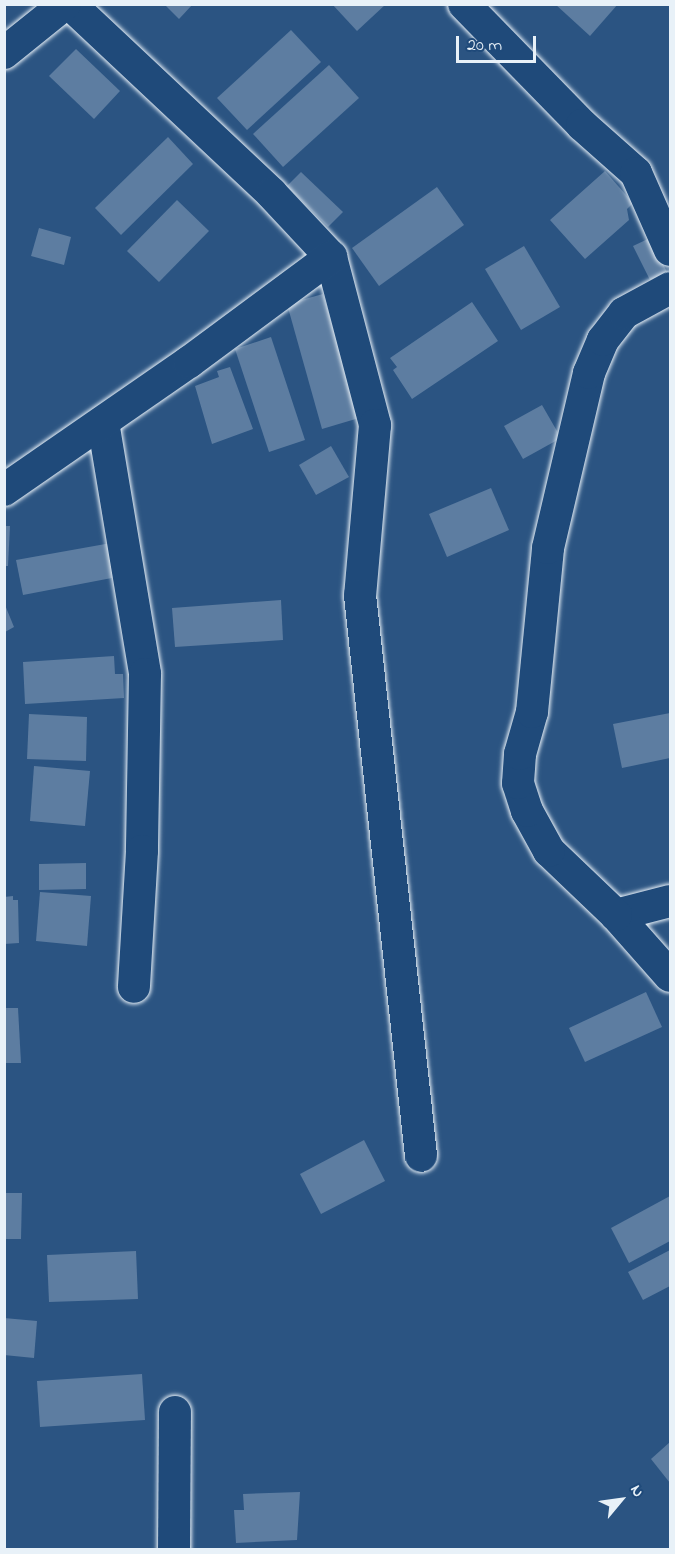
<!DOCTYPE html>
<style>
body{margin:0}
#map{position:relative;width:675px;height:1554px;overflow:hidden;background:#2b5482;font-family:"Indie Flower",sans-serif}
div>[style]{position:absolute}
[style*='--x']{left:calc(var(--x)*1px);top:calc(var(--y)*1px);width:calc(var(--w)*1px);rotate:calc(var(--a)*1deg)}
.building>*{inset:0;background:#5d7da1}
.roads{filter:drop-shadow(0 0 2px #e8f1f8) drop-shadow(0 0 2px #e8f1f8)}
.street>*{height:32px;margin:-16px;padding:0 16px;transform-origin:16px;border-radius:16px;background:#1f4a7a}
span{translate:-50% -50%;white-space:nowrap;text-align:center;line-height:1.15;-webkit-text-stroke:4.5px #1f4a7a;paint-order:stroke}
.frame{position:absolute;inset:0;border:6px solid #e8f1f8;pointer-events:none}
.north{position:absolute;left:591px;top:1470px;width:60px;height:60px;-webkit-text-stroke:4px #1f4a7a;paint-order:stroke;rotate:61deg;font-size:16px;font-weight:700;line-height:24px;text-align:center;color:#e8f1f8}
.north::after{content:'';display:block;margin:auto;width:21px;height:27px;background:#e8f1f8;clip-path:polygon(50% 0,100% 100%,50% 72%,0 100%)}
.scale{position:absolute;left:456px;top:36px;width:80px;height:27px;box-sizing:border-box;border:3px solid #e8f1f8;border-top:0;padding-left:8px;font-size:18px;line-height:21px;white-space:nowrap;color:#e8f1f8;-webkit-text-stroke:4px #1f4a7a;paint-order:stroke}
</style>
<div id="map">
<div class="building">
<i style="clip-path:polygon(164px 4px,193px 4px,179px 19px)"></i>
<i style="clip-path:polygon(332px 4px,386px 4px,357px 31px)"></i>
<i style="clip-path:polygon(555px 4px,618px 4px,590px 36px)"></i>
<i style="clip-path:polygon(291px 30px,321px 62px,247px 130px,217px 98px)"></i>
<i style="clip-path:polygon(76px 49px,120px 91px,94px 119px,49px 76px)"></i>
<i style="clip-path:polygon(329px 65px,359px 98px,283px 167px,253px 134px)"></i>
<i style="clip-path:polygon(168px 137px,193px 164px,121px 235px,95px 208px)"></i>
<i style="clip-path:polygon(605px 171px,633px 203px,627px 209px,629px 220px,585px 259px,550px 220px)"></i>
<i style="clip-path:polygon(301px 172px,343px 212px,328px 227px,287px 186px)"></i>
<i style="clip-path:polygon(437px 187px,464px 225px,379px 286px,352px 248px)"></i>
<i style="clip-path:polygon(177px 200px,209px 231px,159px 282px,127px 251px)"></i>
<i style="clip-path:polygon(39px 228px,71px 237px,64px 265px,31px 256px)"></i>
<i style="clip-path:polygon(650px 238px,667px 272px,650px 280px,633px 246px)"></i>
<i style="clip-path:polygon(524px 246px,560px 307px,521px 330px,485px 269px)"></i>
<i style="clip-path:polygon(323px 294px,359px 418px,322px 429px,287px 304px)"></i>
<i style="clip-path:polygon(472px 302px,498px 341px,412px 399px,393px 370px,397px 367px,390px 358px)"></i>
<i style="clip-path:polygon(271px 337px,305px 440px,269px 452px,235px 349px)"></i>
<i style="clip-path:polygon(230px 367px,253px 429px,212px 444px,195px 386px,219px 377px,217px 371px)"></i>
<i style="clip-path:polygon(542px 405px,561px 438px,523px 459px,504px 426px)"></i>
<i style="clip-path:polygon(331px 446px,349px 477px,316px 495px,299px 465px)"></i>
<i style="clip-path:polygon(491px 488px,509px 530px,447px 557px,429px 514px)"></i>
<i style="clip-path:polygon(4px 526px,10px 526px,8px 566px,4px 566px)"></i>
<i style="clip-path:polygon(111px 543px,117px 577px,23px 595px,16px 560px)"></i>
<i style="clip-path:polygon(281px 600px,283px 640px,175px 647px,172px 608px)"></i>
<i style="clip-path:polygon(5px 605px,14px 627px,5px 632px)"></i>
<i style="clip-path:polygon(114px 656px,115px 674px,123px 674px,124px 698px,25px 704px,23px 662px)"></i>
<i style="clip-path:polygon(670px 713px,670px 758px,622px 768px,613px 724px)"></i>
<i style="clip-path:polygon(29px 714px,87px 717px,86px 761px,27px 759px)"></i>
<i style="clip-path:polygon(34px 766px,90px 771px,85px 826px,30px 821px)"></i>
<i style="clip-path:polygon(86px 863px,86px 889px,39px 890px,39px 864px)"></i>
<i style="clip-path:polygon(40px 892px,91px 896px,87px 946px,36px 941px)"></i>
<i style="clip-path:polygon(13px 896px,13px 900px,18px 900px,19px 943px,4px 944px,4px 897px)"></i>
<i style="clip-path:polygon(646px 992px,662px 1027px,585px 1062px,569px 1028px)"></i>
<i style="clip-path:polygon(4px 1008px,18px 1008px,21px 1063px,4px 1063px)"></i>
<i style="clip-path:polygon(364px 1140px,385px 1181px,321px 1214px,300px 1174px)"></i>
<i style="clip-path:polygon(4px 1193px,22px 1193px,21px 1239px,4px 1239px)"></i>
<i style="clip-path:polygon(670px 1196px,670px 1241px,629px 1263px,611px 1228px)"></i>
<i style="clip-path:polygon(670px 1250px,670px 1286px,643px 1300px,628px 1272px)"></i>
<i style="clip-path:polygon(136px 1251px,138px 1299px,49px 1302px,47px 1255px)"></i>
<i style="clip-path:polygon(4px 1318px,37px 1321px,34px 1358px,4px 1355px)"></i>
<i style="clip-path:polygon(142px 1374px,145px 1420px,40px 1427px,37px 1381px)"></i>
<i style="clip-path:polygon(670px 1442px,670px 1483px,651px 1459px)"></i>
<i style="clip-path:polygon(300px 1492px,297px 1540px,236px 1543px,234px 1510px,244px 1510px,243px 1494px)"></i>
</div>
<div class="roads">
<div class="street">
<i style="--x:70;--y:4;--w:277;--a:43.2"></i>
<i style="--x:272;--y:194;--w:86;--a:46.9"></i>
<i style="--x:331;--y:257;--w:174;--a:75.3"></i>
<i style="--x:375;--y:425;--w:171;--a:95"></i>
<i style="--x:360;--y:595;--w:564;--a:83.79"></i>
<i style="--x:464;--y:4;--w:169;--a:45.7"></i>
<i style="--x:582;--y:125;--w:72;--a:41.6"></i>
<i style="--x:636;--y:173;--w:84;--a:66.2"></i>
<i style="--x:4;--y:53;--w:78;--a:-38.8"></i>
<i style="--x:103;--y:422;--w:255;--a:80.5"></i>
<i style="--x:145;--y:674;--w:177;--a:91"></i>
<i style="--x:142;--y:851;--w:136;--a:93.4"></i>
<i style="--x:4;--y:490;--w:225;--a:-34.7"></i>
<i style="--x:189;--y:362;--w:177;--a:-36.5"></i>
<i style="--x:670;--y:901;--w:56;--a:165.5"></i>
<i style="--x:616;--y:915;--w:81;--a:48.5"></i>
<i style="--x:616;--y:915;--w:93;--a:-136.3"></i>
<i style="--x:549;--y:851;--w:46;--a:-118.8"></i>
<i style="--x:527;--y:811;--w:29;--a:-108"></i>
<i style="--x:518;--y:783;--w:29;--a:-86"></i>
<i style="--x:520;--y:754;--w:44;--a:-74.1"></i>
<i style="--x:532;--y:712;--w:165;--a:-84.4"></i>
<i style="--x:548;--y:548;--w:180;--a:-76.8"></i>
<i style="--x:589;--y:373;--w:36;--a:-67"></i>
<i style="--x:603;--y:340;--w:34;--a:-52"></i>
<i style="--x:624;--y:313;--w:52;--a:-28.5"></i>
<i style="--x:174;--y:1550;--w:138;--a:-89.6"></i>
</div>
</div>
<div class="frame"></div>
<div class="north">N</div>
<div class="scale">20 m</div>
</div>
